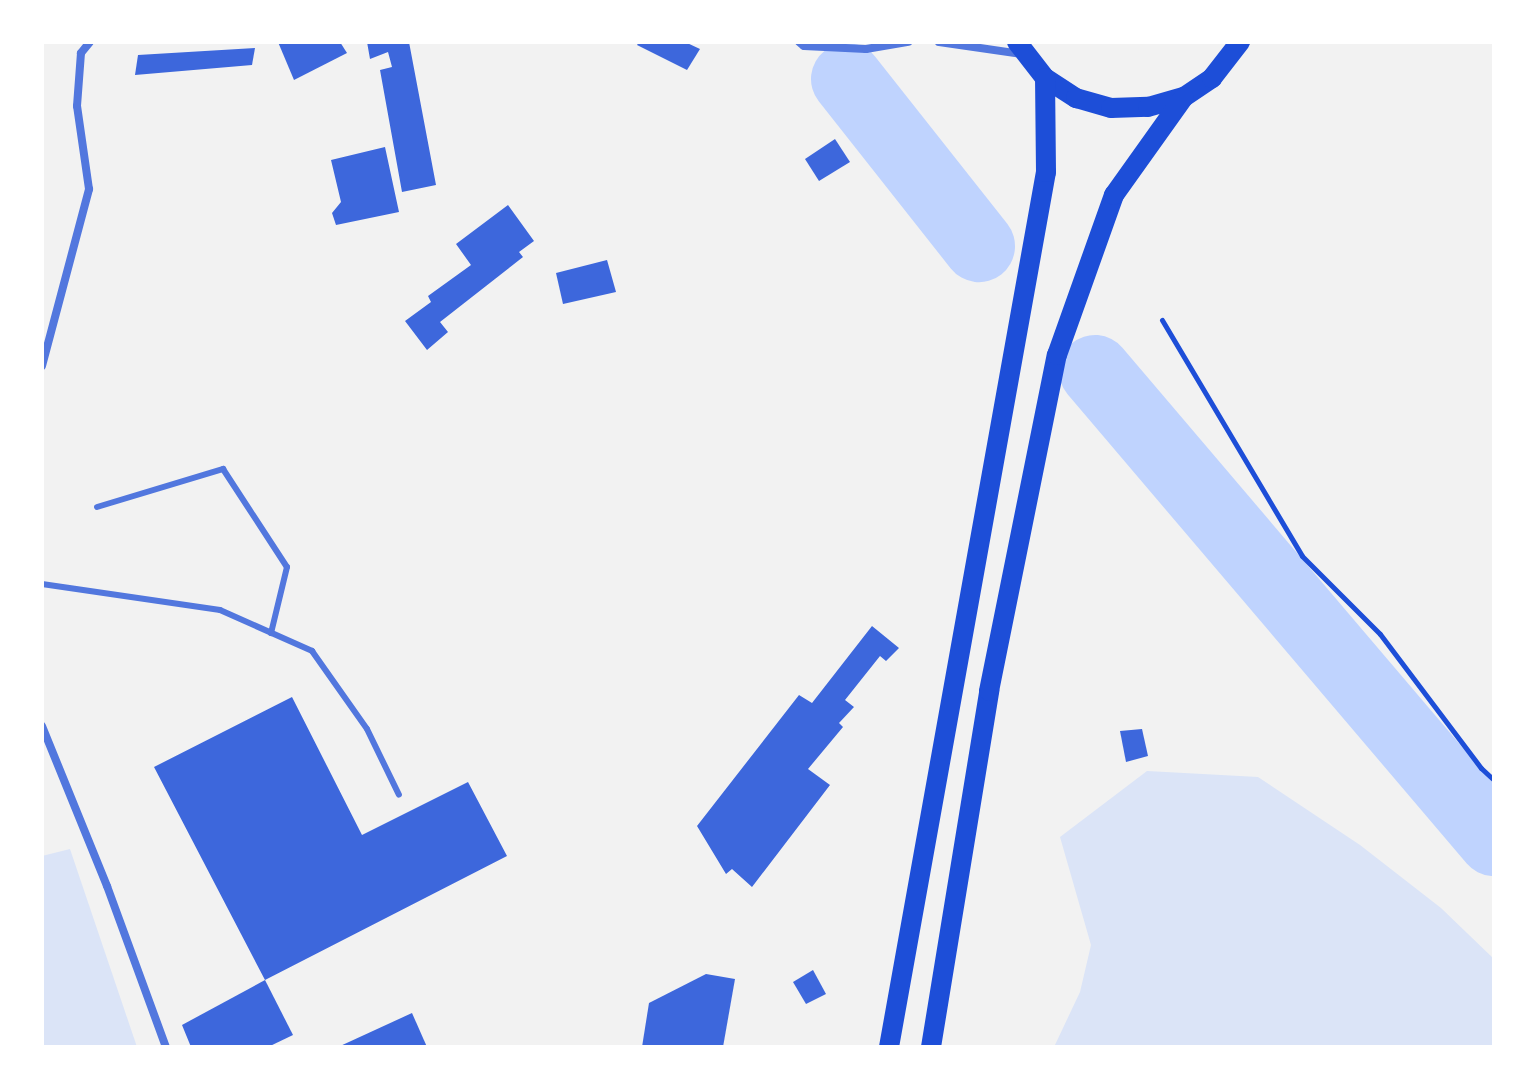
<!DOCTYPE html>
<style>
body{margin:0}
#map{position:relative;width:1536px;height:1089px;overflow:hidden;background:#f2f2f2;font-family:Georgia,serif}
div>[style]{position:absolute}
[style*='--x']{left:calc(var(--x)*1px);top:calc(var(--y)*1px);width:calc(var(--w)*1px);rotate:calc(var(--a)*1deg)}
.green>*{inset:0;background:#dbe4f7}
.river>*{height:72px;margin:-36px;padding:0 36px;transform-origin:36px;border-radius:36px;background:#bfd3fe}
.building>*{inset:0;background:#3d67dc}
.path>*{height:5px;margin:-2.5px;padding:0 2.5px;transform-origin:2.5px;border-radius:2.5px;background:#1d4ed8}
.service>*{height:6px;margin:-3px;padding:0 3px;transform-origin:3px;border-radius:3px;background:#5277de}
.minor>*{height:8px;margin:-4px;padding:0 4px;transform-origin:4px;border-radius:4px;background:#5277de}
.primary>*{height:20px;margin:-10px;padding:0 10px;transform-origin:10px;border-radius:10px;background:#1d4ed8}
span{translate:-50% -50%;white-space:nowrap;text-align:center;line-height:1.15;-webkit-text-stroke:8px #fff;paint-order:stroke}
.frame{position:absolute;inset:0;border:44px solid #fff;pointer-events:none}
</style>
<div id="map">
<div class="green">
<i style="clip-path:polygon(1147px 771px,1258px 777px,1360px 845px,1441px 908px,1494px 959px,1494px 1047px,1054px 1047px,1080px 992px,1091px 945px,1060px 837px)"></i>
<i style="clip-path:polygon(70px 849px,137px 1047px,42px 1047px,42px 856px)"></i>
</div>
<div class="river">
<i style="--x:847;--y:79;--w:213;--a:51.7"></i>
<i style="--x:1095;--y:371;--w:616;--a:49.61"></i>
</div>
<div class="building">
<i style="clip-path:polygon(278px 42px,340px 42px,347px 53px,294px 80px)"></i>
<i style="clip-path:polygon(367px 42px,409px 42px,436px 185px,402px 192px,380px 70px,392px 67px,388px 52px,370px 59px)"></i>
<i style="clip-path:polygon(639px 42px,685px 42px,700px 49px,687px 70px,637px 45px)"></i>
<i style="clip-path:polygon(255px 48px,252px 65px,135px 75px,138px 55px)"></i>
<i style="clip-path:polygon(835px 139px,850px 162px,819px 181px,805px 159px)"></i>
<i style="clip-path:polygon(385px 147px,399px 212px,336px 225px,332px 213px,341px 202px,331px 160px)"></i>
<i style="clip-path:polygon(508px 205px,534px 241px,519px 252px,523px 257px,440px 322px,448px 332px,427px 350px,405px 321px,431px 302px,428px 296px,471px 265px,456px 244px)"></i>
<i style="clip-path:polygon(607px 260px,616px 292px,563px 304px,556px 273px)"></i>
<i style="clip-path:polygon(872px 626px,899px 648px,886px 661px,880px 656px,845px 700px,854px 707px,839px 723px,843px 727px,808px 769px,830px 785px,752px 887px,732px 869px,726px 874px,697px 826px,799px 695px,812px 703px)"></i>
<i style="clip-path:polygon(292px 697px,362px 835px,468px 782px,507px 856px,265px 980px,154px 767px)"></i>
<i style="clip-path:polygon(1142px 729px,1148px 756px,1126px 762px,1120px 731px)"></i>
<i style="clip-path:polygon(813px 970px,826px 994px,806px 1004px,793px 982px)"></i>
<i style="clip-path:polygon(706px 974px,735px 979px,723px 1047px,642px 1047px,649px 1003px)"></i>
<i style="clip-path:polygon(265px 980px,293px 1035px,268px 1047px,191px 1047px,182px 1025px)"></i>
<i style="clip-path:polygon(412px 1013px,427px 1047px,338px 1047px)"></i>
</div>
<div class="path">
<i style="--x:1162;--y:320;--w:274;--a:59.3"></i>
<i style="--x:1302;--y:556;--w:110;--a:45"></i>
<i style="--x:1380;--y:634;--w:168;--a:53"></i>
<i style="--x:1481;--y:768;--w:18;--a:43"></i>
</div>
<div class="service">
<i style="--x:97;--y:507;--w:132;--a:-16.8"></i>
<i style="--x:223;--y:469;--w:117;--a:56.9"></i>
<i style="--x:287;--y:567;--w:68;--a:103.6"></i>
<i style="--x:42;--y:584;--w:180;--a:8.3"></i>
<i style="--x:220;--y:610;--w:101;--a:24"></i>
<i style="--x:312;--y:651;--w:95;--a:54.8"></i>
<i style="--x:367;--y:729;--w:73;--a:64.1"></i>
</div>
<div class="minor">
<i style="--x:799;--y:42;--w:6;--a:39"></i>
<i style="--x:804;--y:46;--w:62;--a:2.8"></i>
<i style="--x:866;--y:49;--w:43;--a:-9.5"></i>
<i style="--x:939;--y:42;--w:83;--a:8.3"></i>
<i style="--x:42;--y:366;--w:183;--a:-75.1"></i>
<i style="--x:89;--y:189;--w:84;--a:-98.2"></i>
<i style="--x:77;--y:106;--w:53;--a:-85.7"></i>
<i style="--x:81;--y:53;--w:14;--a:-51"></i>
<i style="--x:42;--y:726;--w:173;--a:67.9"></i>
<i style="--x:107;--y:886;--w:171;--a:69.9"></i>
</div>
<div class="primary">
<i style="--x:1017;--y:42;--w:46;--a:52.1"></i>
<i style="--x:1045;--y:78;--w:37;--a:33"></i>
<i style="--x:1076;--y:98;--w:36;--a:16"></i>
<i style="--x:1111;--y:108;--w:37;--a:-2"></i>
<i style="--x:1148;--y:107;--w:37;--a:-16"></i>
<i style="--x:1184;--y:97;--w:34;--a:-34"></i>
<i style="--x:1212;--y:78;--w:46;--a:-52.1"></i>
<i style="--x:889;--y:1047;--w:889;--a:-79.83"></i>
<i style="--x:1046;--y:172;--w:94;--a:-90.6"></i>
<i style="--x:931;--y:1047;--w:361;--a:-80.7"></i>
<i style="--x:989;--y:691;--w:343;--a:-78.6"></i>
<i style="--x:1057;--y:355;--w:170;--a:-70.4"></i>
<i style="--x:1114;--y:195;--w:120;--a:-54.5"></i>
</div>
<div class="frame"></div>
</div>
